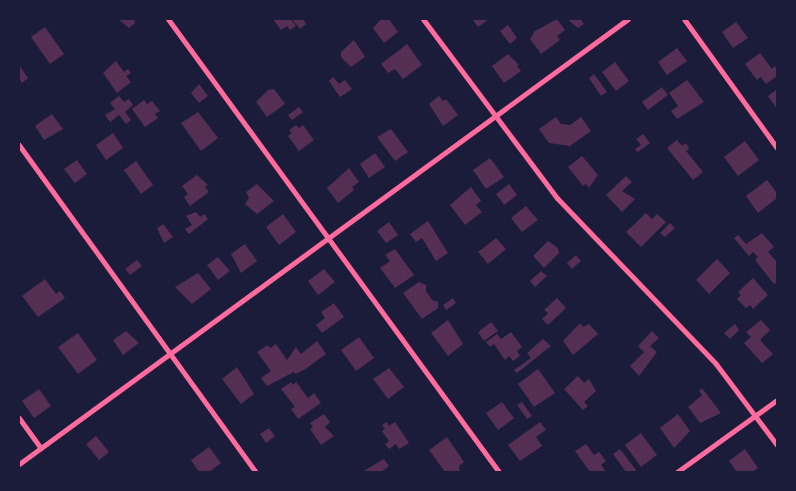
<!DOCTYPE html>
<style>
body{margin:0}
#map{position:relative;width:796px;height:491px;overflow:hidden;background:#1b1b3a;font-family:Inter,sans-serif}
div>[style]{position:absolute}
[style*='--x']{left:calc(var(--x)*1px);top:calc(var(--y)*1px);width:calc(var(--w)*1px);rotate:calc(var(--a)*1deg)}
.building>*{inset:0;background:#542f53}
.minor>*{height:5px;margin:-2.5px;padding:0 2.5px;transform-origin:2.5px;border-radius:2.5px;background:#ff6b9d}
span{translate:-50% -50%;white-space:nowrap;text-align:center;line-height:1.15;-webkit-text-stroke:4px #1b1b3a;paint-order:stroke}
.frame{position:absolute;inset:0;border:20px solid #1b1b3a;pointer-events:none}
</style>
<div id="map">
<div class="building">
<i style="clip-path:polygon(118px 19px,134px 19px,135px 23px,129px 28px)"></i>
<i style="clip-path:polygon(273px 19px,291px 19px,296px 26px,290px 30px,287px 26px,281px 30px)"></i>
<i style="clip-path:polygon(292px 19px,303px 19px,306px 24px,300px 29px)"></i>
<i style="clip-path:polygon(381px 19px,389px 19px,398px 32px,384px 43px,373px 28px)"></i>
<i style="clip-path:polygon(472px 19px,489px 19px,478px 27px)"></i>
<i style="clip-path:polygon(557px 19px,565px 30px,557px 36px,560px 40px,541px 54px,530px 39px,535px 31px)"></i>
<i style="clip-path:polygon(567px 19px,580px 19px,584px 24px,578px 28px)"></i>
<i style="clip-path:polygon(736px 22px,748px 38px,733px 48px,722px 32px)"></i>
<i style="clip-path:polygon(508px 25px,517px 38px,510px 44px,500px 31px)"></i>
<i style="clip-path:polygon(45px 27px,64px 54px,50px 64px,31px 37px)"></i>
<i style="clip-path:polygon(354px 40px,365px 57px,351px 67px,341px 57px,341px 52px)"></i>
<i style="clip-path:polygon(407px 44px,422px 65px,403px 79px,395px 69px,388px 73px,381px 64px)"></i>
<i style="clip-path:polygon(677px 48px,687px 61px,667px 75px,658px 62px)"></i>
<i style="clip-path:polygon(760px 53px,772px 69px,775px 66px,777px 69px,777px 76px,766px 84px,761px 77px,757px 80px,745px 64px)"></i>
<i style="clip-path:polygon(508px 54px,519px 65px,517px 66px,521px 71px,504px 83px,492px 66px)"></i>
<i style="clip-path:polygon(116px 61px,124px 72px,128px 69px,131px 73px,126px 76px,131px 82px,117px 93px,103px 73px)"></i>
<i style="clip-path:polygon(615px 62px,629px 81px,616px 91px,602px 72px)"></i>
<i style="clip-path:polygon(19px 65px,28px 78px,22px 83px,19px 78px)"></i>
<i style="clip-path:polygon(594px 74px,607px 92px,601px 96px,589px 78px)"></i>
<i style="clip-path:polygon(333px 77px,339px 84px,345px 80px,352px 89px,340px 97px,329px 81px)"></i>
<i style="clip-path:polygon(687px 80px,704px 102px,677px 119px,671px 111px,678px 106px,669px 93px)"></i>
<i style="clip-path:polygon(199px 84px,208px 96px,199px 103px,191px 93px)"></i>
<i style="clip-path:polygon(662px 87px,668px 95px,648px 110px,642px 102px)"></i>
<i style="clip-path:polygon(274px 89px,285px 104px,267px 117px,256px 102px,268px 90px)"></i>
<i style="clip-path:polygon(777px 89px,777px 109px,768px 96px)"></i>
<i style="clip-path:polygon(119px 96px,124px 102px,129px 99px,133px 105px,125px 112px,131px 120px,126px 124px,119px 115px,110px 122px,105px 115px,115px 109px,110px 103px)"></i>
<i style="clip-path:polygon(439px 96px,443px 101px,446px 99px,458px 115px,443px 126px,429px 104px)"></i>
<i style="clip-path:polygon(144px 100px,147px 104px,152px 101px,160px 111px,155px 114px,158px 118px,145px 127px,132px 109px)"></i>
<i style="clip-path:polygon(299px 107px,303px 112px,292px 120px,288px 115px)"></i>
<i style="clip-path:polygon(198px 112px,218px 138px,201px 151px,181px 123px)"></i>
<i style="clip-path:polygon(52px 114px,63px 129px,44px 140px,35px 126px)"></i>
<i style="clip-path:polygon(556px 117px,561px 124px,570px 125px,581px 117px,591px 131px,570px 146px,549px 143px,539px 129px)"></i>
<i style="clip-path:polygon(296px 125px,299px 128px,303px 125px,314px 140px,299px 151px,288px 136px,292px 133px,289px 130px)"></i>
<i style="clip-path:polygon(391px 129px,408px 152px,395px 161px,377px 137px)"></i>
<i style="clip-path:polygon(113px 133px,123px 148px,106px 160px,96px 145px)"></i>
<i style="clip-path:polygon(643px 134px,650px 143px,638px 152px,635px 149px,641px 145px,636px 139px)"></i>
<i style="clip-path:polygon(677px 140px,682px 146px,686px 143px,689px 148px,686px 151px,703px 172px,693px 180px,667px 148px)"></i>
<i style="clip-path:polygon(745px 141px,759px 160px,738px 176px,724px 157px)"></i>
<i style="clip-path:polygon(375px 153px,385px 167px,369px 178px,360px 164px)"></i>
<i style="clip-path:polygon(582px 156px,598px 175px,589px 188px,586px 184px,583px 186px,568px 167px)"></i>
<i style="clip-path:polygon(490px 158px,504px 177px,486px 189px,473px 170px)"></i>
<i style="clip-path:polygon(77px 160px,87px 174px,75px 183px,64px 169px)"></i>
<i style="clip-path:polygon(136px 161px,153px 185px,141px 194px,124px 170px)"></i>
<i style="clip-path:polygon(349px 168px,359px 182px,352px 187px,354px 190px,338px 203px,327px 188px)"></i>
<i style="clip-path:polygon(197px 175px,208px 185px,205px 187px,209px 192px,190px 206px,184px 197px,188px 194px,182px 186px)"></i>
<i style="clip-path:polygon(626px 176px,632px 182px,622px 191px,635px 199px,622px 212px,606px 195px)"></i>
<i style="clip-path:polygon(767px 180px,777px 193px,777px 198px,758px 213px,746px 196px)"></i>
<i style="clip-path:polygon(257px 184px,274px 201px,257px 214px,245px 204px,249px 198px,246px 192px)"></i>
<i style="clip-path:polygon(509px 184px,517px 195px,504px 205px,496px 194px)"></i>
<i style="clip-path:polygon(471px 187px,481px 201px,476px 205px,482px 212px,465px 225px,450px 205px)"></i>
<i style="clip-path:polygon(526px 206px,538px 220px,522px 232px,511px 218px)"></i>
<i style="clip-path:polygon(196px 212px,200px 217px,204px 214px,208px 219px,189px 234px,185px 229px,192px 225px,186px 216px)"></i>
<i style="clip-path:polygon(646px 213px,652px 219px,657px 214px,666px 222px,641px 247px,626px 232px)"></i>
<i style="clip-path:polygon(283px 214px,296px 232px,279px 245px,266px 227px)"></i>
<i style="clip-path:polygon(428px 221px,448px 253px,436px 261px,422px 238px,416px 242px,410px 234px)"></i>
<i style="clip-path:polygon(389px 222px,398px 235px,386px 243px,377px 231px)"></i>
<i style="clip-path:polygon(670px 223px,675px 228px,665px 237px,660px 233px)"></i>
<i style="clip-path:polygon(163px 224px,173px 237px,164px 243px,157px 228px)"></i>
<i style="clip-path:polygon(762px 233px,774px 247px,768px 252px,777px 262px,777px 282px,774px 284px,755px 260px,758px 257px,753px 252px,749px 256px,734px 238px,738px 235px,746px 244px)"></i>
<i style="clip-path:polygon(496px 238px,506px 249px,488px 264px,478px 252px)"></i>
<i style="clip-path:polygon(548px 241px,558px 248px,559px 253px,544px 268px,533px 256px)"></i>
<i style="clip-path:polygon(245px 244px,257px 261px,241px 273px,231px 254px)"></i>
<i style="clip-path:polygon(395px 249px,414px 275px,395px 288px,380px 268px,390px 261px,385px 255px)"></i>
<i style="clip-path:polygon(576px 255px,581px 261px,572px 269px,567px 263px)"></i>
<i style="clip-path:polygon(218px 257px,230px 271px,218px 280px,207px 265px)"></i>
<i style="clip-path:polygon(717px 259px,730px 273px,709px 294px,696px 280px)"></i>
<i style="clip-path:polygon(137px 260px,142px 266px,130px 275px,125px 269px)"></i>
<i style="clip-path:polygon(324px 269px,335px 282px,318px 295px,308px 281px)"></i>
<i style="clip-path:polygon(541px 271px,547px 276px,535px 287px,530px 281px)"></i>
<i style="clip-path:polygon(198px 273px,211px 289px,192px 304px,175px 287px)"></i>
<i style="clip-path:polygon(753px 278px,768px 295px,753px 309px,750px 305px,746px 308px,737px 299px,741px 295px,738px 292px)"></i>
<i style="clip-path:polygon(45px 279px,56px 294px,60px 291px,65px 298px,38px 317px,22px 296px)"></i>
<i style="clip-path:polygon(419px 282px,426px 285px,426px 291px,432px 300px,438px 302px,438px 308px,422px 319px,403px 293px)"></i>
<i style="clip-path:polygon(453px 298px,456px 303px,446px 310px,443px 305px)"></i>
<i style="clip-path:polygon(557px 298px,566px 308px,548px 325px,542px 319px,548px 313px,544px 310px)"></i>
<i style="clip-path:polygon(334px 303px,344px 317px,322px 333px,316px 325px,325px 318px,321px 312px)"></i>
<i style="clip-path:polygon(448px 320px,463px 344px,448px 356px,431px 333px)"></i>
<i style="clip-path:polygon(761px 320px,770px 330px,760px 340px,773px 354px,762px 363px,744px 343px,751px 337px,746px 332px)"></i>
<i style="clip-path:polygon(491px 322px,498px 331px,484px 341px,478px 332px)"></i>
<i style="clip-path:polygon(580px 323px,583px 327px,589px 324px,598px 334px,573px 355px,563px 341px)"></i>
<i style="clip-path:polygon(735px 324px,739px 330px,730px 339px,724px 333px)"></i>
<i style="clip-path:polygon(126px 331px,139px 343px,123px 355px,113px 340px)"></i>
<i style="clip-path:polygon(652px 331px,659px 338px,650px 346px,657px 352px,639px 376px,630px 366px,644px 352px,638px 346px)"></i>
<i style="clip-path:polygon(511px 332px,522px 347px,517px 351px,520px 356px,513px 361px,509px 356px,505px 360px,494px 344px,490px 347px,486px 342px,497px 334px,501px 339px)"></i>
<i style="clip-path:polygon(78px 333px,97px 360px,78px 374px,58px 347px)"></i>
<i style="clip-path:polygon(359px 337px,374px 358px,356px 371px,341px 350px)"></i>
<i style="clip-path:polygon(543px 339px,551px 346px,517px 373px,514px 370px,531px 358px,527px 353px)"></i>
<i style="clip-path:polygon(317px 341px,326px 354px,304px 370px,295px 374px,294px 372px,267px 386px,261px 378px,271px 371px,257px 352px,268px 345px,270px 348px,276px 344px,287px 360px,296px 347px,301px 354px)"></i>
<i style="clip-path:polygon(237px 367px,254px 394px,241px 404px,222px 379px)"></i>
<i style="clip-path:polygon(389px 368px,404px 387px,388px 399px,373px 379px)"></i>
<i style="clip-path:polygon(538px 369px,555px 393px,534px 407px,518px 384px)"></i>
<i style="clip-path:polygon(578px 376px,584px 383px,589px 379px,596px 391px,584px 402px,588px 406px,583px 410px,564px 389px)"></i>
<i style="clip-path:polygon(291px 382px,293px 385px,296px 382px,308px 398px,314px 393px,321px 403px,298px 419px,291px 409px,295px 407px,281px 389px)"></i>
<i style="clip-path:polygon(702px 388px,721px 413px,700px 423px,688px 407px,702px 395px,699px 391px)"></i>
<i style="clip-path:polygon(39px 389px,51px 406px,34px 418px,22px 401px)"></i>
<i style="clip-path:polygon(502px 402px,514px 418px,498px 430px,486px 413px)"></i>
<i style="clip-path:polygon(522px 402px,532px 416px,527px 419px,517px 405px)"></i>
<i style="clip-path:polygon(324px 414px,330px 422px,325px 427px,334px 436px,321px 445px,310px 429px,313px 427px,310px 423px)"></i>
<i style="clip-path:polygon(678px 414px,690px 431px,674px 448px,660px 428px)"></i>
<i style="clip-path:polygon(387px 422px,389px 426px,395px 422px,409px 443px,399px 449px,396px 444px,389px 449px,385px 444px,389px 441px,382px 431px,385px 429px,382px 425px)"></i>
<i style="clip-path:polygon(540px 422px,546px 430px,536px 437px,542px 446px,520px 461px,508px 445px)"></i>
<i style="clip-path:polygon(269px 428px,275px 436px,266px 443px,260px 434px)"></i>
<i style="clip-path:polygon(641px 433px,657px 455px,641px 467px,625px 445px)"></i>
<i style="clip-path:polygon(96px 436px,109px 452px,99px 460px,86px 444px)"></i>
<i style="clip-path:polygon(447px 437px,464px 462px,459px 466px,460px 472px,445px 472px,429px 450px)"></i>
<i style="clip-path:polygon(586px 444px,594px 455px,599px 452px,606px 461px,601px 465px,606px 472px,590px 472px,575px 451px)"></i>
<i style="clip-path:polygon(209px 447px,221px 463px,209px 472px,199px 472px,191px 460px)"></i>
<i style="clip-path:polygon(620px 449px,636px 470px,634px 472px,626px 472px,613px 454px)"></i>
<i style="clip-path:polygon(745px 449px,758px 468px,752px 472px,737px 472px,729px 461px)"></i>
<i style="clip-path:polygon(384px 459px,389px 466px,381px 472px,362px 472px)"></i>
</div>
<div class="minor">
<i style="--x:168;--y:19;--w:561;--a:53.84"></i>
<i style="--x:423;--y:19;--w:224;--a:53.2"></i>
<i style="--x:557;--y:198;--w:230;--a:46.2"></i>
<i style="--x:716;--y:364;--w:101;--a:53"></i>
<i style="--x:684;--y:19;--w:159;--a:54.2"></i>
<i style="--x:19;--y:145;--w:404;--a:54.1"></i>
<i style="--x:19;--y:418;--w:37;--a:54"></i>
<i style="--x:19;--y:464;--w:754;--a:-36.16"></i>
<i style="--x:677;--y:472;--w:123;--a:-35.8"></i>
</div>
<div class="frame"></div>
</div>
